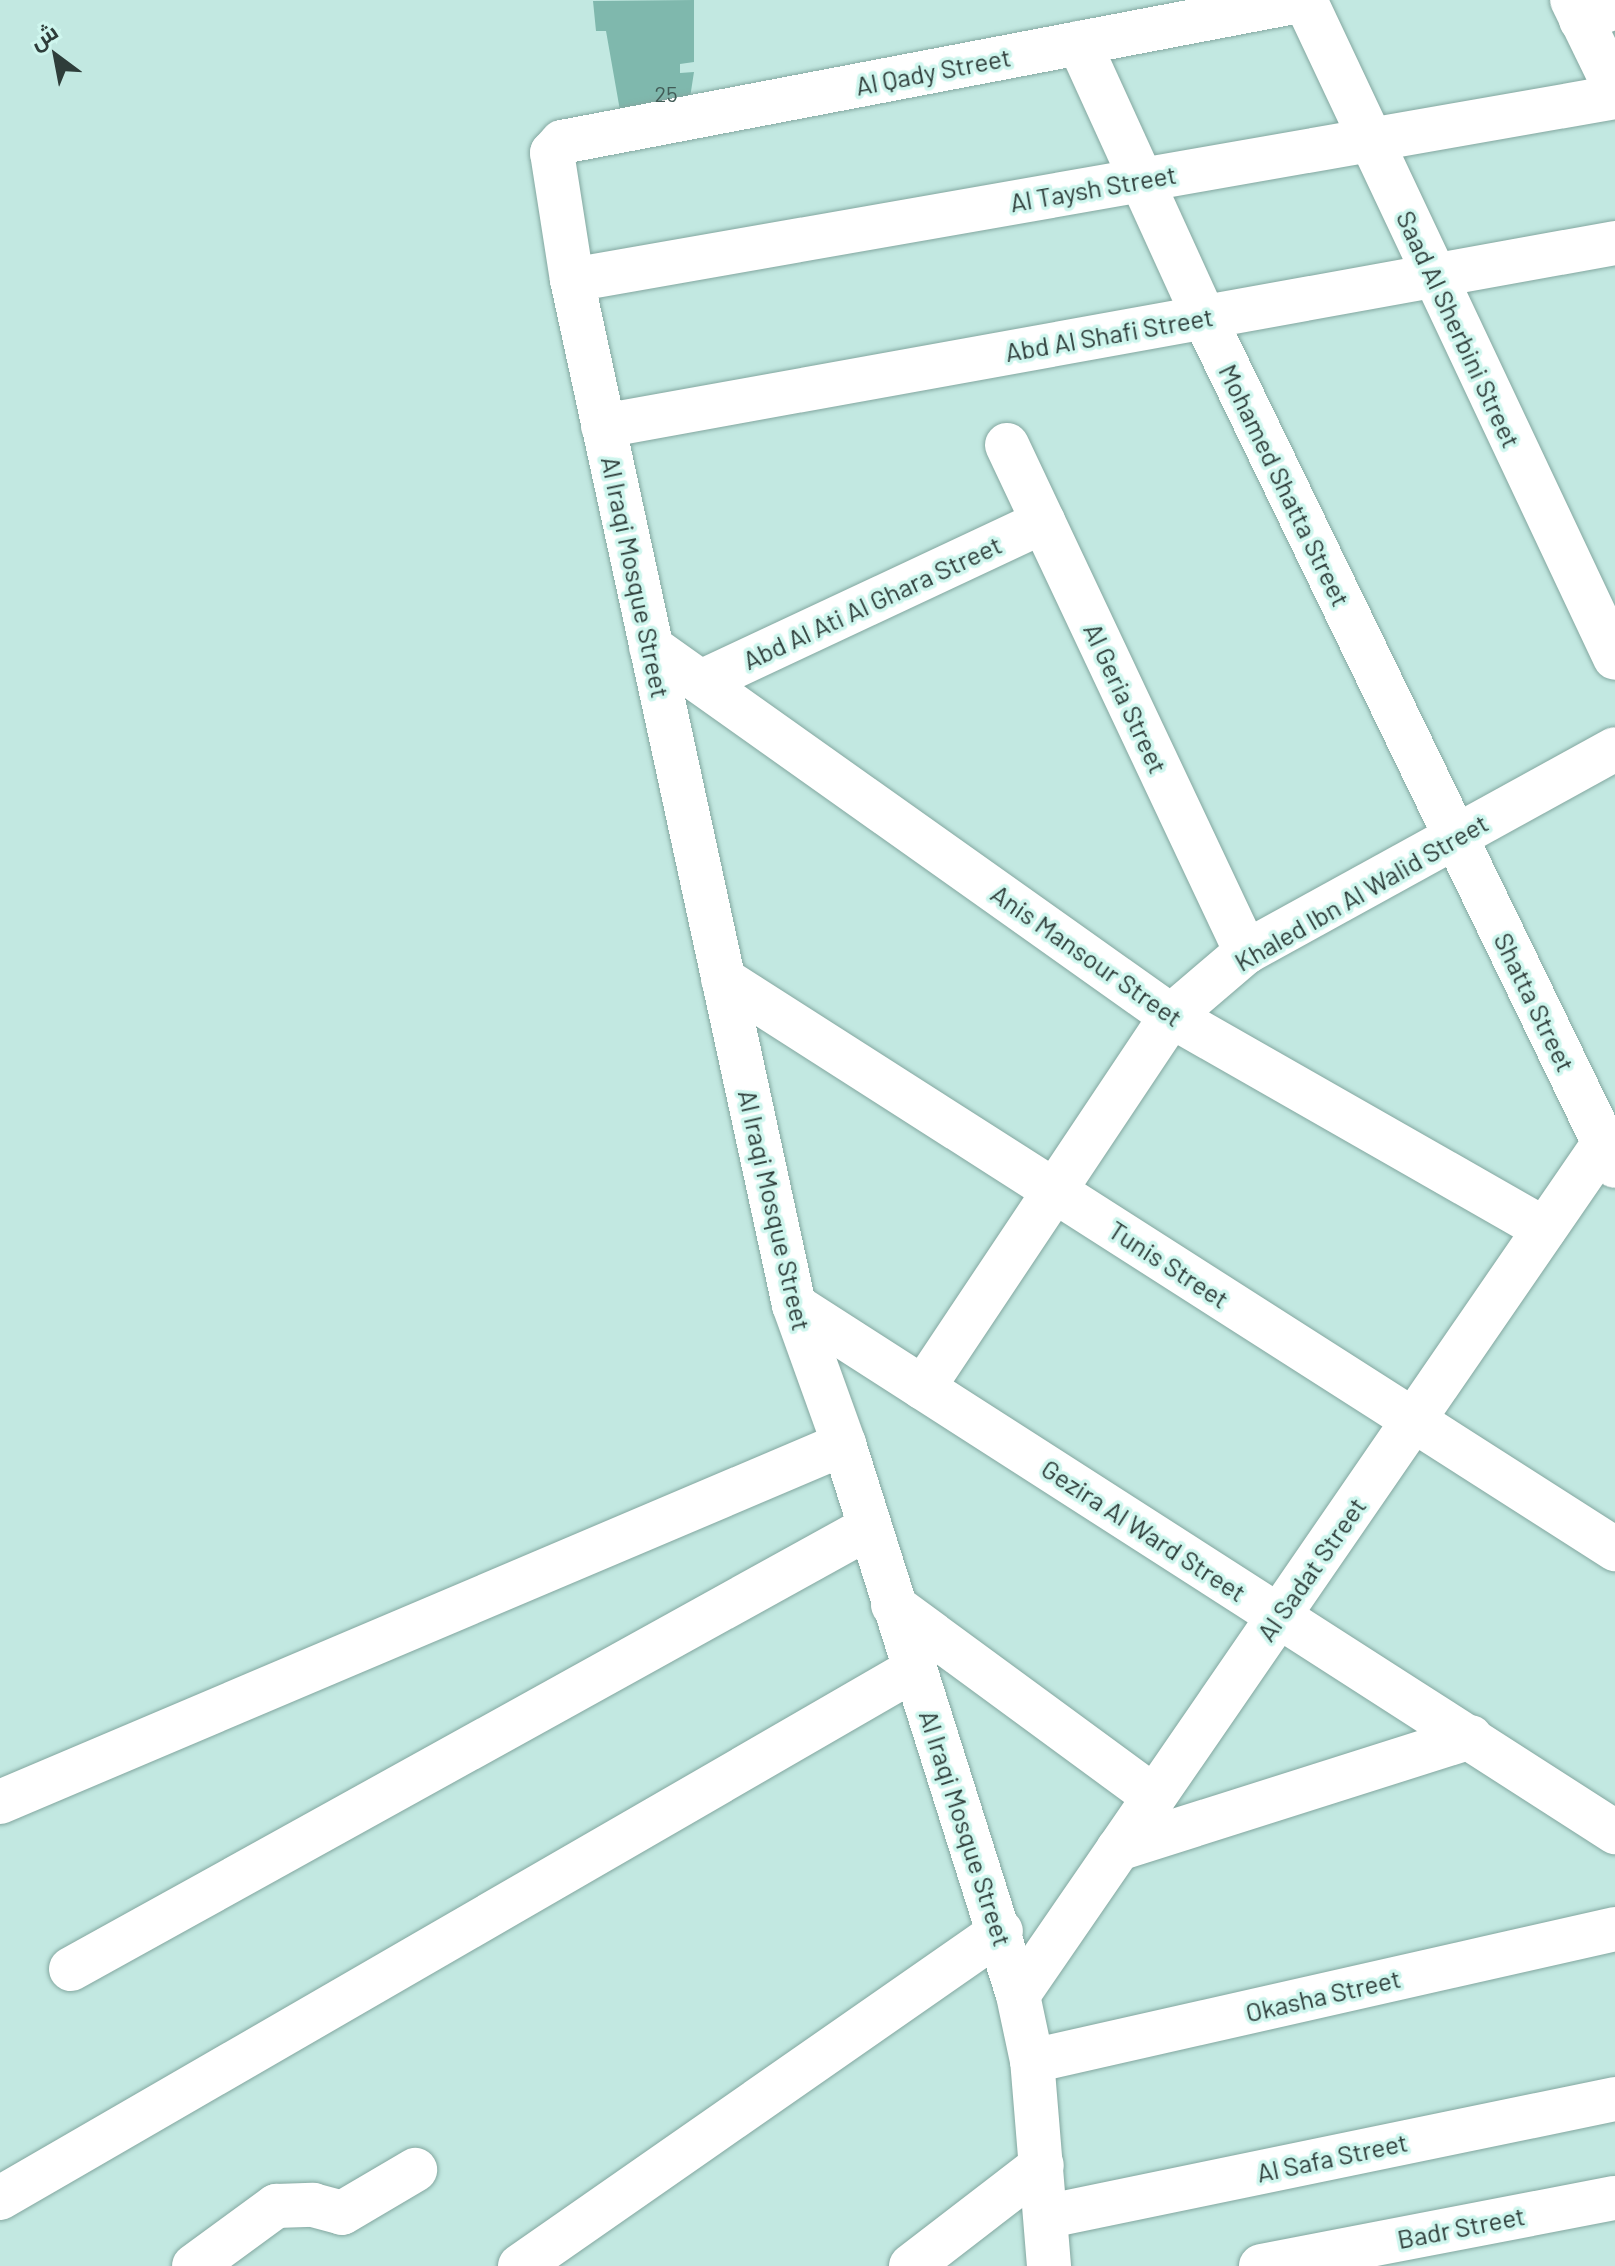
<!DOCTYPE html>
<meta charset="utf-8">
<style>
body{margin:0}
#map{position:relative;width:1615px;height:2266px;overflow:hidden;background:#c2e8e1;font-family:Barlow,Cairo,sans-serif}
div>[style]{position:absolute}
[style*='--x']{left:calc(var(--x)*1px);top:calc(var(--y)*1px);width:calc(var(--w)*1px);rotate:calc(var(--a)*1deg)}
.building>*{inset:0;background:#7fb8ad}
.roads{filter:drop-shadow(0 0 2px #83a7a0) drop-shadow(0 0 2px #83a7a0)}
.street>*{height:44px;margin:-22px;padding:0 22px;transform-origin:22px;border-radius:22px;background:#fff}
.secondary>*{height:44px;margin:-22px;padding:0 22px;transform-origin:22px;border-radius:22px;background:#fff}
span{translate:-50% -50%;white-space:nowrap;text-align:center;line-height:1.15;-webkit-text-stroke:7px #cff6ee;paint-order:stroke}
.number-label{font-size:22px;color:#425c57}
.number-label span{-webkit-text-stroke-width:0}
.street-label{font-size:26px;color:#2e3d3a}
.north{position:absolute;left:16px;top:16px;width:80px;height:80px;-webkit-text-stroke:6px #cff6ee;paint-order:stroke;rotate:328deg;font-size:22px;font-weight:700;line-height:32px;text-align:center;color:#2e3d3a}
.north::after{content:'';display:block;margin:auto;width:28px;height:36px;background:#2e3d3a;clip-path:polygon(50% 0,100% 100%,50% 72%,0 100%)}
</style>
<div id="map">
<div class="building">
<i style="clip-path:polygon(694px 0,694px 62px,680px 64px,680px 73px,694px 72px,685px 130px,625px 139px,606px 31px,596px 31px,593px 1px)"></i>
</div>
<div class="roads">
<div class="street">
<i style="--x:1305;--y:0;--w:727;--a:64.77"></i>
<i style="--x:1581;--y:20;--w:36;--a:-21"></i>
<i style="--x:1079;--y:43;--w:301;--a:65.5"></i>
<i style="--x:1204;--y:317;--w:943;--a:64.17"></i>
<i style="--x:572;--y:280;--w:1059;--a:-9.95"></i>
<i style="--x:603;--y:426;--w:1028;--a:-10.25"></i>
<i style="--x:1007;--y:445;--w:561;--a:64.76"></i>
<i style="--x:651;--y:647;--w:638;--a:35.36"></i>
<i style="--x:1171;--y:1016;--w:430;--a:29.7"></i>
<i style="--x:701;--y:682;--w:378;--a:-25.1"></i>
<i style="--x:723;--y:979;--w:1059;--a:32.58"></i>
<i style="--x:794;--y:1305;--w:976;--a:32.7"></i>
<i style="--x:923;--y:1388;--w:447;--a:-56.3"></i>
<i style="--x:1171;--y:1016;--w:99;--a:-40.5"></i>
<i style="--x:1246;--y:952;--w:421;--a:-28.8"></i>
<i style="--x:893;--y:1605;--w:324;--a:36.3"></i>
<i style="--x:0;--y:1802;--w:917;--a:-22.99"></i>
<i style="--x:1118;--y:1849;--w:370;--a:-17.6"></i>
<i style="--x:71;--y:1969;--w:911;--a:-28.96"></i>
<i style="--x:1018;--y:1995;--w:1034;--a:-55.48"></i>
<i style="--x:1032;--y:2061;--w:598;--a:-12.76"></i>
<i style="--x:0;--y:2198;--w:1057;--a:-30.03"></i>
<i style="--x:1049;--y:2216;--w:578;--a:-11.68"></i>
<i style="--x:194;--y:2266;--w:102;--a:-36.2"></i>
<i style="--x:276;--y:2206;--w:37;--a:-2"></i>
<i style="--x:313;--y:2205;--w:30;--a:15"></i>
<i style="--x:342;--y:2213;--w:85;--a:-30.5"></i>
<i style="--x:520;--y:2266;--w:586;--a:-34.86"></i>
<i style="--x:911;--y:2266;--w:165;--a:-37.6"></i>
<i style="--x:1049;--y:2266;--w:206;--a:-94.7"></i>
<i style="--x:1032;--y:2061;--w:67;--a:-102"></i>
<i style="--x:1018;--y:1995;--w:578;--a:-107.53"></i>
<i style="--x:844;--y:1444;--w:148;--a:-109.8"></i>
<i style="--x:794;--y:1305;--w:1049;--a:-102.22"></i>
<i style="--x:572;--y:280;--w:129;--a:-98.9"></i>
<i style="--x:552;--y:153;--w:15;--a:-48"></i>
<i style="--x:562;--y:142;--w:755;--a:-10.83"></i>
<i style="--x:1261;--y:2266;--w:360;--a:-10.9"></i>
</div>
<div class="secondary">
<i style="--x:1572;--y:0;--w:98;--a:64"></i>
</div>
</div>
<div class="number-label">
<span style="left:666px;top:94px">25</span>
</div>
<div class="street-label">
<span style="left:933px;top:71px;rotate:-11deg">Al Qady Street</span>
<span style="left:1093px;top:188px;rotate:-10deg">Al Taysh Street</span>
<span style="left:1459px;top:329px;rotate:65deg">Saad Al Sherbini Street</span>
<span style="left:1109px;top:334px;rotate:-10deg">Abd Al Shafi Street</span>
<span style="left:1285px;top:485px;rotate:64deg">Mohamed Shatta Street</span>
<span style="left:636px;top:577px;rotate:78deg">Al Iraqi Mosque Street</span>
<span style="left:872px;top:602px;rotate:-25deg">Abd Al Ati Al Ghara Street</span>
<span style="left:1126px;top:698px;rotate:65deg">Al Geria Street</span>
<span style="left:1361px;top:892px;rotate:-30deg">Khaled Ibn Al Walid Street</span>
<span style="left:1087px;top:955px;rotate:35deg">Anis Mansour Street</span>
<span style="left:1535px;top:1002px;rotate:64deg">Shatta Street</span>
<span style="left:775px;top:1210px;rotate:77deg">Al Iraqi Mosque Street</span>
<span style="left:1169px;top:1264px;rotate:33deg">Tunis Street</span>
<span style="left:1144px;top:1530px;rotate:33deg">Gezira Al Ward Street</span>
<span style="left:1311px;top:1569px;rotate:-55deg">Al Sadat Street</span>
<span style="left:966px;top:1828px;rotate:72deg">Al Iraqi Mosque Street</span>
<span style="left:1323px;top:1995px;rotate:-13deg">Okasha Street</span>
<span style="left:1332px;top:2157px;rotate:-12deg">Al Safa Street</span>
<span style="left:1461px;top:2227px;rotate:-11deg">Badr Street</span>
</div>
<div class="north">ش</div>
</div>
